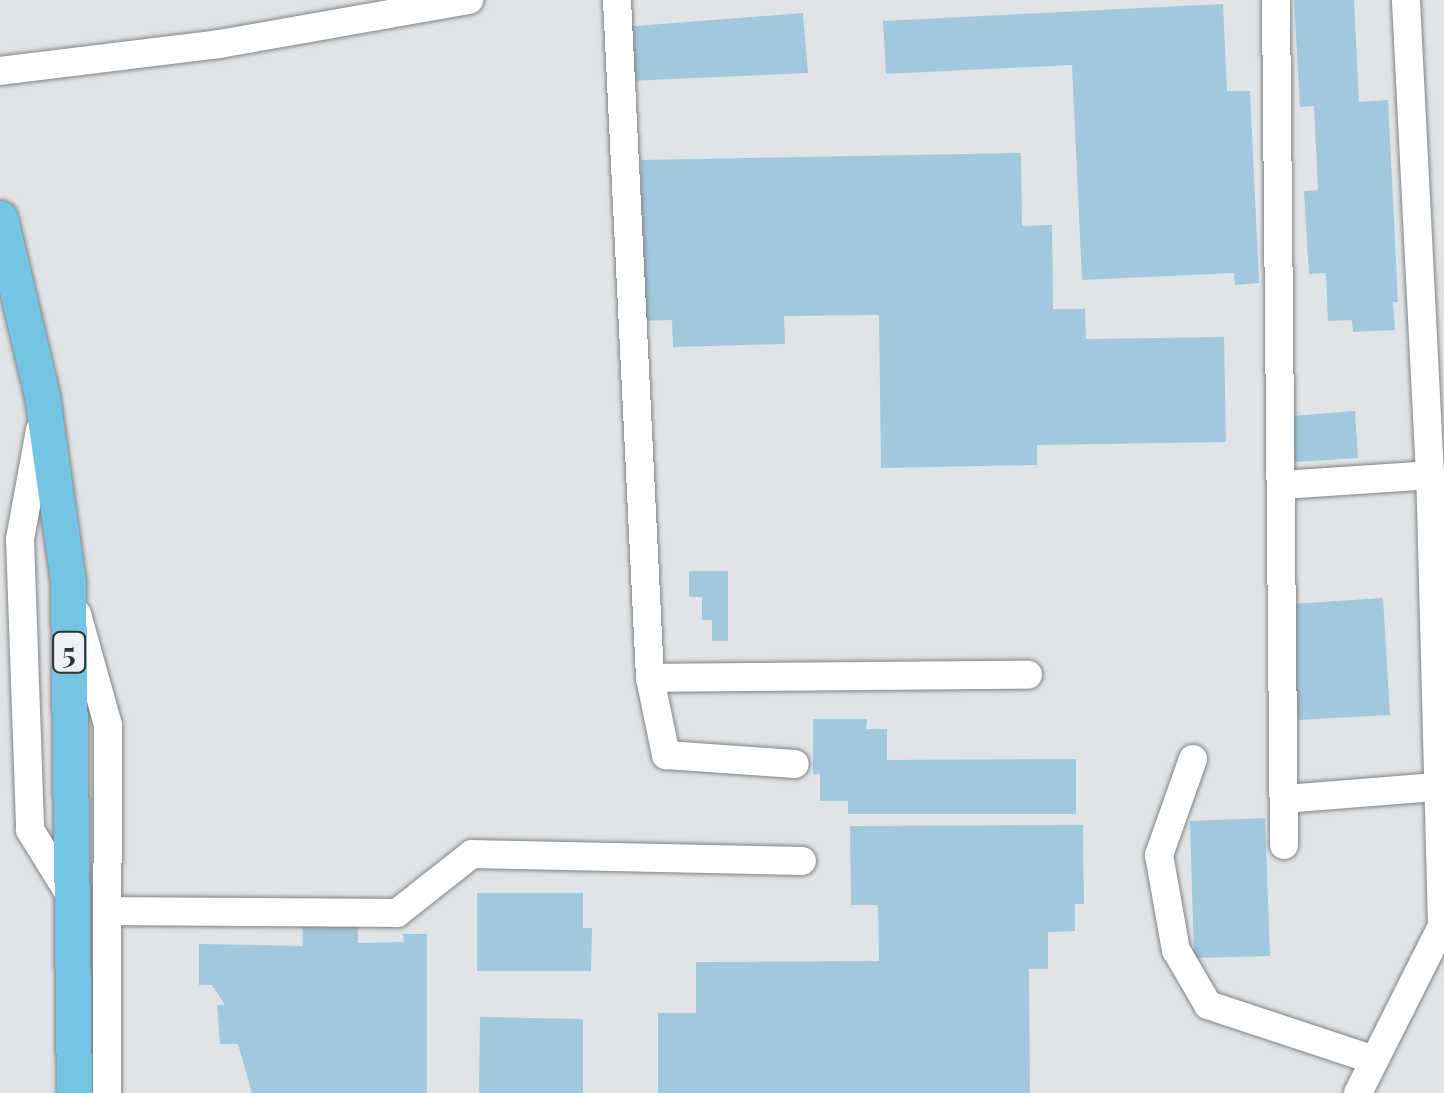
<!DOCTYPE html>
<style>
body{margin:0}
#map{position:relative;width:1444px;height:1093px;overflow:hidden;background:#e1e4e6;font-family:"Playfair Display",serif}
div>[style]{position:absolute}
[style*='--x']{left:calc(var(--x)*1px);top:calc(var(--y)*1px);width:calc(var(--w)*1px);rotate:calc(var(--a)*1deg)}
.building>*{inset:0;background:#a1c8dc}
.roads{filter:drop-shadow(0 0 2px #818486) drop-shadow(0 0 2px #818486)}
.minor>*{height:28px;margin:-14px;padding:0 14px;transform-origin:14px;border-radius:14px;background:#fff}
.major>*{height:35px;margin:-17.5px;padding:0 17.5px;transform-origin:17.5px;border-radius:17.5px;background:#74c4e3}
span{translate:-50% -50%;white-space:nowrap;text-align:center;line-height:1.15;-webkit-text-stroke:8px #eef1f3;paint-order:stroke}
.shield-label span{padding:2px 8px;background:#eef1f3;border:2px solid;border-radius:8px;-webkit-text-stroke-width:0}
.shield-label{font-size:30px;color:#313233;font-weight:700}
</style>
<div id="map">
<div class="building">
<i style="clip-path:polygon(1294px 0,1354px 0,1359px 102px,1388px 100px,1398px 302px,1393px 302px,1395px 330px,1353px 332px,1352px 320px,1328px 321px,1326px 273px,1309px 274px,1304px 191px,1318px 190px,1314px 106px,1300px 107px)"></i>
<i style="clip-path:polygon(1223px 4px,1227px 91px,1250px 91px,1259px 283px,1235px 285px,1234px 273px,1082px 280px,1072px 65px,886px 74px,883px 21px)"></i>
<i style="clip-path:polygon(803px 13px,808px 73px,627px 81px,623px 27px)"></i>
<i style="clip-path:polygon(1021px 153px,1022px 226px,1052px 225px,1053px 309px,1085px 309px,1086px 339px,1224px 337px,1226px 442px,1037px 445px,1037px 465px,881px 468px,879px 315px,784px 316px,785px 344px,673px 347px,672px 320px,643px 321px,641px 160px)"></i>
<i style="clip-path:polygon(1355px 411px,1358px 458px,1295px 462px,1292px 416px)"></i>
<i style="clip-path:polygon(689px 571px,728px 571px,728px 641px,712px 641px,712px 620px,702px 620px,702px 597px,689px 597px)"></i>
<i style="clip-path:polygon(1383px 598px,1390px 715px,1298px 720px,1291px 604px)"></i>
<i style="clip-path:polygon(813px 719px,867px 719px,866px 729px,887px 729px,887px 760px,1076px 759px,1076px 814px,848px 814px,848px 801px,820px 801px,820px 774px,813px 774px)"></i>
<i style="clip-path:polygon(1265px 818px,1270px 956px,1194px 958px,1190px 821px)"></i>
<i style="clip-path:polygon(1083px 825px,1084px 904px,1075px 904px,1075px 931px,1048px 932px,1048px 969px,1029px 969px,1030px 1093px,658px 1093px,658px 1013px,696px 1013px,696px 962px,879px 961px,878px 905px,851px 905px,850px 826px)"></i>
<i style="clip-path:polygon(477px 893px,583px 893px,583px 928px,592px 928px,591px 971px,477px 971px)"></i>
<i style="clip-path:polygon(358px 922px,358px 943px,404px 942px,403px 934px,427px 934px,427px 1093px,252px 1093px,238px 1044px,220px 1044px,217px 1005px,225px 1005px,212px 985px,199px 985px,199px 944px,303px 946px,302px 923px)"></i>
<i style="clip-path:polygon(480px 1017px,583px 1019px,583px 1093px,479px 1093px)"></i>
</div>
<div class="roads">
<div class="minor">
<i style="--x:617;--y:0;--w:679;--a:87.21"></i>
<i style="--x:650;--y:678;--w:79;--a:78.3"></i>
<i style="--x:666;--y:755;--w:129;--a:4"></i>
<i style="--x:1276;--y:0;--w:845;--a:89.46"></i>
<i style="--x:0;--y:71;--w:221;--a:-7"></i>
<i style="--x:219;--y:44;--w:254;--a:-10"></i>
<i style="--x:40;--y:430;--w:111;--a:100.4"></i>
<i style="--x:20;--y:539;--w:291;--a:88"></i>
<i style="--x:30;--y:830;--w:80;--a:58.3"></i>
<i style="--x:1281;--y:485;--w:149;--a:-3.8"></i>
<i style="--x:77;--y:614;--w:115;--a:74.4"></i>
<i style="--x:108;--y:725;--w:368;--a:90.2"></i>
<i style="--x:650;--y:678;--w:378;--a:-0.5"></i>
<i style="--x:1193;--y:759;--w:102;--a:109.5"></i>
<i style="--x:1159;--y:855;--w:97;--a:79.9"></i>
<i style="--x:1176;--y:950;--w:64;--a:59.8"></i>
<i style="--x:1208;--y:1005;--w:175;--a:18.3"></i>
<i style="--x:1284;--y:799;--w:154;--a:-4.5"></i>
<i style="--x:109;--y:911;--w:288;--a:0.4"></i>
<i style="--x:397;--y:913;--w:95;--a:-38.2"></i>
<i style="--x:472;--y:854;--w:330;--a:1.2"></i>
<i style="--x:1358;--y:1093;--w:187;--a:-63.3"></i>
<i style="--x:1442;--y:926;--w:451;--a:-91.5"></i>
<i style="--x:1430;--y:475;--w:476;--a:-92.9"></i>
</div>
<div class="major">
<i style="--x:0;--y:218;--w:183;--a:76.7"></i>
<i style="--x:42;--y:396;--w:188;--a:82"></i>
<i style="--x:68;--y:582;--w:511;--a:89.33"></i>
</div>
</div>
<div class="shield-label">
<span style="left:69px;top:652px">5</span>
</div>
</div>
